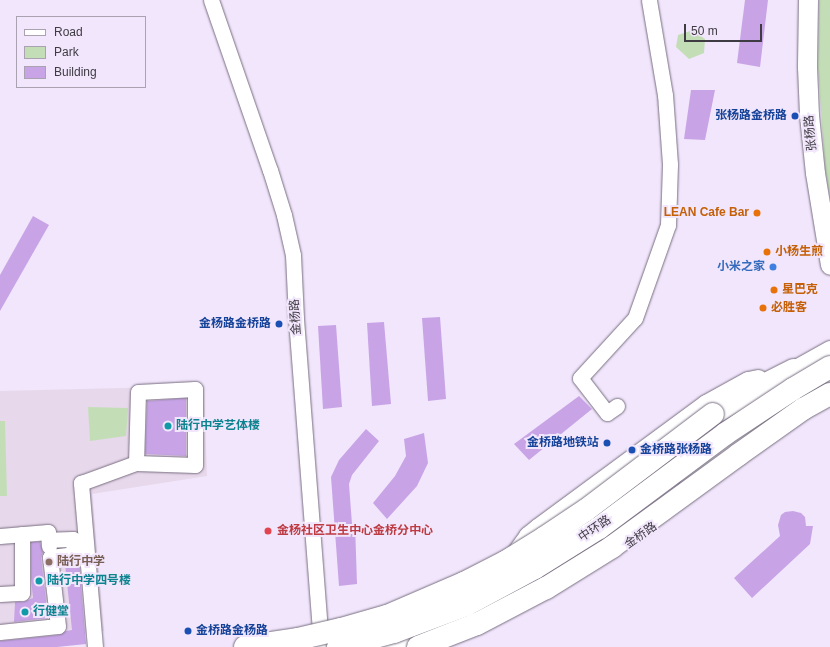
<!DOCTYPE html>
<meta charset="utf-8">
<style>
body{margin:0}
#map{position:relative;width:830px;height:647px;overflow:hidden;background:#f1e6fb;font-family:Arial,"Noto Sans SC",sans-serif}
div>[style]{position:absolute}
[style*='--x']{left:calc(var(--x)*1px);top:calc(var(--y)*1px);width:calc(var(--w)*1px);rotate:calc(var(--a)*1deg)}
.education>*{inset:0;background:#e8d8eb}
.green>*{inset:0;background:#c3deb7}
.building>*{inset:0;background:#c8a4e7}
.roads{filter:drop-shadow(0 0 1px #786e81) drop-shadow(0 0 1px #786e81)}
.minor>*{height:15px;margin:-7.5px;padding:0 7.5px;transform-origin:7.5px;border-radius:7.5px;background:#fff}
.major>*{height:19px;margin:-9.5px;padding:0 9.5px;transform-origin:9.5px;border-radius:9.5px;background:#fff}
.highway>*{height:22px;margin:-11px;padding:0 11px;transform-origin:11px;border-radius:11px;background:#fff}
.bridges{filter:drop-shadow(0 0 1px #786e81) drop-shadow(0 0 1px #786e81)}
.highway-bridge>*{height:22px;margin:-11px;padding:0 11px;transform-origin:11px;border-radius:11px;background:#fff}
.dots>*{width:11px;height:11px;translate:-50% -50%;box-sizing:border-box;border:2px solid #f1e6fb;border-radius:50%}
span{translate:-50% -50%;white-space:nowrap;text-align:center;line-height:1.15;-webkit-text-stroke:4px #f1e6fb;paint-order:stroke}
.transit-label{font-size:12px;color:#164399;font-weight:700}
.right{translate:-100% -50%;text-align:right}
.left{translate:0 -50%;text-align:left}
.street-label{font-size:12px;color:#3f3b43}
.food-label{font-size:12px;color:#c56008;font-weight:700}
.shop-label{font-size:12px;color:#366cbe;font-weight:700}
.culture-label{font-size:12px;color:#0d838f;font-weight:700}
.health-label{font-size:12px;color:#be3a42;font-weight:700}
.education-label{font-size:12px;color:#785e54;font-weight:700}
.legend{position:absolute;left:16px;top:16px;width:130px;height:72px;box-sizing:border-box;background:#f1e6fb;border:1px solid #aaa2b1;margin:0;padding:5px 7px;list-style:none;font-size:12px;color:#3f3b43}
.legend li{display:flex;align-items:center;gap:8px;height:20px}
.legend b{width:20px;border:1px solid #aaa2b1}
.scale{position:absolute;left:684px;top:24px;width:78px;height:18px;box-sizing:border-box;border:2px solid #3f3b43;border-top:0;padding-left:5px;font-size:12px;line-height:14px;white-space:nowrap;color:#3f3b43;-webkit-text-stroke:3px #f1e6fb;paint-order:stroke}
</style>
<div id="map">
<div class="education">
<i style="clip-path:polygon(204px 386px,207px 476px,92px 494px,104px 631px,0 646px,0 391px)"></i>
</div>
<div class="green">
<i style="clip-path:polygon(819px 0,830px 0,830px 198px,825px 168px,818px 67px)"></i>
<i style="clip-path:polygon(693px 30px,705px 39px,704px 53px,689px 59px,676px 47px,678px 35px)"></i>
<i style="clip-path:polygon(88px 407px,128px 408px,126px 436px,90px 441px)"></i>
<i style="clip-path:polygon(0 421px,5px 421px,7px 496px,0 496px)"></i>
</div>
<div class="building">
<i style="clip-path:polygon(745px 0,768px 0,760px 67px,737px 63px)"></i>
<i style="clip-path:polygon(691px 90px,715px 90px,705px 140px,684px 139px)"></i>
<i style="clip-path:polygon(33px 216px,49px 225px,0 311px,0 275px)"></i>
<i style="clip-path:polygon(440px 317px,446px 399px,428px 401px,422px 318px)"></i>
<i style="clip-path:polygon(384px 322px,391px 404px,372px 406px,367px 323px)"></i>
<i style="clip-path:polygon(336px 325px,342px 407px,323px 409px,318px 326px)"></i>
<i style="clip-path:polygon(579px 396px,592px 409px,529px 460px,514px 444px)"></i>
<i style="clip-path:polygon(186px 398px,186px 456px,145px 454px,147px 401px)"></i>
<i style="clip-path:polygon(366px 429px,379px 441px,352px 475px,349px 484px,352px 524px,355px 524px,357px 584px,339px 586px,331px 477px,339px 460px)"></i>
<i style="clip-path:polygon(424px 433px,428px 463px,417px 486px,387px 519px,373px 503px,395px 476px,406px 456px,404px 439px)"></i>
<i style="clip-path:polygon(793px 511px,801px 513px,805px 517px,806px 526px,813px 526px,810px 544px,752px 598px,734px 578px,780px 536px,778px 525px,781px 515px,785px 512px)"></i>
<i style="clip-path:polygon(31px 542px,40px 542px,43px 552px,41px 558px,48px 618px,14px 622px,15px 602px,23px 602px,33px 598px,31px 578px)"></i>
<i style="clip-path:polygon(79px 562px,86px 644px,57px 647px,0 647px,0 641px,59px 635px,66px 631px,72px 630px,65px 564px)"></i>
</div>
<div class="roads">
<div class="minor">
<i style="--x:211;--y:0;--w:180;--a:70.9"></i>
<i style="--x:270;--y:170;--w:47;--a:72.7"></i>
<i style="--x:284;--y:215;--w:41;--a:77.3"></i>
<i style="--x:293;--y:255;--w:64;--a:87.3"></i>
<i style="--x:296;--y:319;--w:329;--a:85.6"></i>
<i style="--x:617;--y:406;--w:12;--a:145"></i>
<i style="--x:607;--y:413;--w:44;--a:-127.6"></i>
<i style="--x:580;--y:378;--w:81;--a:-47.5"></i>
<i style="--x:635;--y:318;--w:99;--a:-70.5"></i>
<i style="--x:668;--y:225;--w:61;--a:-88.1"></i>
<i style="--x:670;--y:164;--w:69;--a:-94.1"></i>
<i style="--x:665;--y:95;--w:96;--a:-99.6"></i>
<i style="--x:0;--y:536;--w:48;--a:-4.8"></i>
<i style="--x:48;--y:532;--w:14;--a:86"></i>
<i style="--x:0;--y:594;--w:22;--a:-3"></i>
<i style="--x:22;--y:593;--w:59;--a:-90"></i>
<i style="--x:0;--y:632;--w:58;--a:-5.9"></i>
<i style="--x:58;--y:626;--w:69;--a:-96.6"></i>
<i style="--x:50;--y:557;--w:24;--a:-7"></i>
<i style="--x:74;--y:554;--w:15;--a:-94"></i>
<i style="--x:73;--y:539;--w:24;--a:178"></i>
<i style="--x:95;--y:647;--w:165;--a:-94.9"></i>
<i style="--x:81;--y:483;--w:59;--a:-20"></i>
<i style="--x:136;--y:463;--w:59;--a:1.9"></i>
<i style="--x:195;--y:465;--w:76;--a:-90"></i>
<i style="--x:195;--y:389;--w:57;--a:177"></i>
<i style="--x:138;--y:392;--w:71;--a:91.6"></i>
</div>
<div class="major">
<i style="--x:808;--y:0;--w:67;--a:90.9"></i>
<i style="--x:807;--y:67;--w:48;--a:87.6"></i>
<i style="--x:809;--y:115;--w:58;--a:84.1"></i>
<i style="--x:815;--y:173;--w:93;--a:80.7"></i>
<i style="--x:783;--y:380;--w:15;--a:-42"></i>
<i style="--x:794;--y:370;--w:41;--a:-29.1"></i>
<i style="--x:687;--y:488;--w:22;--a:-54"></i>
<i style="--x:700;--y:470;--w:17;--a:-45"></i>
<i style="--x:712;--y:458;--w:52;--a:-35.5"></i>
<i style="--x:754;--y:428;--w:90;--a:-32.3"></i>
<i style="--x:518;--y:550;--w:17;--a:-54"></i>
<i style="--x:528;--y:536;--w:13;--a:-39"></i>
<i style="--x:538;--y:528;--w:209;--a:-36.4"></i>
<i style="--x:706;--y:404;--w:48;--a:-28.7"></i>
<i style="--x:748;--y:381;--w:10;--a:-11"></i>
<i style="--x:533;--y:570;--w:28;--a:128"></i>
<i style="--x:516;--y:592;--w:43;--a:-30.7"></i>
<i style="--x:553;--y:570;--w:53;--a:-33.4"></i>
<i style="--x:385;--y:647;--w:55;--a:-20.1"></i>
</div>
<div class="highway">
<i style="--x:713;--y:414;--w:45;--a:-30.5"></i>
<i style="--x:752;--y:391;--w:47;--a:-26.6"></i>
</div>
</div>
<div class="bridges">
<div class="highway-bridge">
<i style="--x:245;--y:647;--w:54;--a:-8.6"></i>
<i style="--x:298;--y:639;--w:44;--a:-13.1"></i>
<i style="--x:341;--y:629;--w:48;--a:-15.8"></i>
<i style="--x:387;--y:616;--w:84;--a:-23.2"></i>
<i style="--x:464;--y:583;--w:46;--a:-27.1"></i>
<i style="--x:505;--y:562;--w:46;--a:-31.6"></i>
<i style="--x:544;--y:538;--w:50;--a:-33.7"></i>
<i style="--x:586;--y:510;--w:159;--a:-37.1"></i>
<i style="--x:338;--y:647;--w:58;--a:-15"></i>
<i style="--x:394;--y:632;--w:77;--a:-20.6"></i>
<i style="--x:466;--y:605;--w:78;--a:-28.2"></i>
<i style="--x:535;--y:568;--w:75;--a:-32"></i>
<i style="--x:599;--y:528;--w:157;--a:-36.7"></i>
<i style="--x:725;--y:434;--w:82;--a:-33.5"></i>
<i style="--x:793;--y:389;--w:43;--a:-30.7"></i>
<i style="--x:418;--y:647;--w:63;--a:-21.3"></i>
<i style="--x:477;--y:624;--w:78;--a:-27.6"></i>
<i style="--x:546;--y:588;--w:78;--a:-31.8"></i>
<i style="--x:612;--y:547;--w:156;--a:-36.1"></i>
<i style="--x:738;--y:455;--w:80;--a:-35.3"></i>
<i style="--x:803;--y:409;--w:31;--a:-29"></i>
</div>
</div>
<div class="dots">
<i style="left:795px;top:116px;background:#1a4fb4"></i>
<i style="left:757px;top:213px;background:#e8710a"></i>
<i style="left:767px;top:252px;background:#e8710a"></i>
<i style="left:773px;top:267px;background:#3f7fe0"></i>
<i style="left:774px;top:290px;background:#e8710a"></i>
<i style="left:763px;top:308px;background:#e8710a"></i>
<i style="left:279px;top:324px;background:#1a4fb4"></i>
<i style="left:168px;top:426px;background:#0f9aa8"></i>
<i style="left:607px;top:443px;background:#1a4fb4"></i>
<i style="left:632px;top:450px;background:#1a4fb4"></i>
<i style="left:268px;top:531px;background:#e0444e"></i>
<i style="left:49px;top:562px;background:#8d6e63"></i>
<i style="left:39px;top:581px;background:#0f9aa8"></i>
<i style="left:25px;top:612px;background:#0f9aa8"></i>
<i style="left:188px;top:631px;background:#1a4fb4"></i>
</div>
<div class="transit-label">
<span class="right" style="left:787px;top:116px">张杨路金桥路</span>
<span class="right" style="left:271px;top:324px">金杨路金桥路</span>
<span class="right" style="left:599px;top:443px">金桥路地铁站</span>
<span class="left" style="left:640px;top:450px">金桥路张杨路</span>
<span class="left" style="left:196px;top:631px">金桥路金杨路</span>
</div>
<div class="street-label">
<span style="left:811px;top:133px;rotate:-95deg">张杨路</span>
<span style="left:296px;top:317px;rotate:-94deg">金杨路</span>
<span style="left:595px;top:529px;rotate:-34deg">中环路</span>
<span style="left:641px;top:536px;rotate:-35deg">金桥路</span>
</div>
<div class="food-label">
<span class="right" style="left:749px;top:213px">LEAN Cafe Bar</span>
<span class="left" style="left:775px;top:252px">小杨生煎</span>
<span class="left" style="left:782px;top:290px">星巴克</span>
<span class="left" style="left:771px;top:308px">必胜客</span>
</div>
<div class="shop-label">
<span class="right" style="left:765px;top:267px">小米之家</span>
</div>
<div class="culture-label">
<span class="left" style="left:176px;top:426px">陆行中学艺体楼</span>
<span class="left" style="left:47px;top:581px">陆行中学四号楼</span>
<span class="left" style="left:33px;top:612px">行健堂</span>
</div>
<div class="health-label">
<span class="left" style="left:277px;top:531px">金杨社区卫生中心金桥分中心</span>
</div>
<div class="education-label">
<span class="left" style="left:57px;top:562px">陆行中学</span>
</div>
<ul class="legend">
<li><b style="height:5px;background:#fff"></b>Road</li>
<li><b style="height:11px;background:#c3deb7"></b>Park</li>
<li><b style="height:11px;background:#c8a4e7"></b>Building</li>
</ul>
<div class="scale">50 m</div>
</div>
